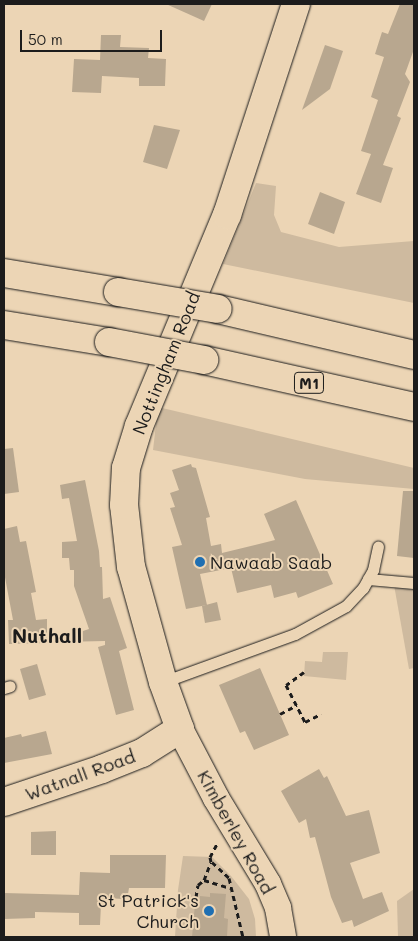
<!DOCTYPE html>
<style>
body{margin:0}
#map{position:relative;width:418px;height:941px;overflow:hidden;background:#ecd5b5;font-family:Mali,sans-serif}
div>[style]{position:absolute}
[style*='--x']{left:calc(var(--x)*1px);top:calc(var(--y)*1px);width:calc(var(--w)*1px);rotate:calc(var(--a)*1deg)}
.green>*{inset:0;background:#ceba9f}
.building>*{inset:0;background:#b8a78f}
.path>*{height:3px;margin-top:-1.5px;transform-origin:0;background:repeating-linear-gradient(90deg,#1c1c1c 0 5px,transparent 0 9px)}
.roads{filter:drop-shadow(0 0 1px #1c1c1c) drop-shadow(0 0 1px #1c1c1c)}
.service>*{height:11px;margin:-5.5px;padding:0 5.5px;transform-origin:5.5px;border-radius:5.5px;background:#ecd5b5}
.tertiary>*{height:26px;margin:-13px;padding:0 13px;transform-origin:13px;border-radius:13px;background:#ecd5b5}
.secondary>*{height:28px;margin:-14px;padding:0 14px;transform-origin:14px;border-radius:14px;background:#ecd5b5}
.motorway>*{height:28px;margin:-14px;padding:0 14px;transform-origin:14px;border-radius:14px;background:#ecd5b5}
.bridges{filter:drop-shadow(0 0 1px #1c1c1c) drop-shadow(0 0 1px #1c1c1c)}
.motorway-bridge>*{height:28px;margin:-14px;padding:0 14px;transform-origin:14px;border-radius:14px;background:#ecd5b5}
.dots>*{width:14px;height:14px;translate:-50% -50%;box-sizing:border-box;border:2px solid #ecd5b5;border-radius:50%}
span{translate:-50% -50%;white-space:nowrap;text-align:center;line-height:1.15;-webkit-text-stroke:4px #ecd5b5;paint-order:stroke}
.shield-label span{padding:1px 4px;background:#ecd5b5;border:1px solid;border-radius:4px;-webkit-text-stroke-width:0}
.shield-label{font-size:16px;color:#1c1c1c;font-weight:700}
.street-label{font-size:18px;color:#1c1c1c}
.poi-label{font-size:18px;color:#1c1c1c}
.left{translate:0 -50%;text-align:left}
.right{translate:-100% -50%;text-align:right}
.quarter-label{font-size:20px;color:#1c1c1c;font-weight:700}
.frame{position:absolute;inset:0;border:5px solid #1c1c1c;pointer-events:none}
.scale{position:absolute;left:20px;top:30px;width:142px;height:22px;box-sizing:border-box;border:2px solid #1c1c1c;border-top:0;padding-left:6px;font-size:15px;line-height:18px;white-space:nowrap;color:#1c1c1c;-webkit-text-stroke:4px #ecd5b5;paint-order:stroke}
</style>
<div id="map">
<div class="green">
<i style="clip-path:polygon(256px 183px,276px 186px,274px 215px,281px 232px,339px 247px,414px 241px,414px 303px,223px 264px)"></i>
<i style="clip-path:polygon(158px 407px,414px 468px,414px 489px,305px 479px,153px 450px)"></i>
<i style="clip-path:polygon(394px 585px,414px 587px,414px 668px,409px 669px)"></i>
<i style="clip-path:polygon(323px 652px,348px 652px,346px 680px,304px 676px,305px 661px,322px 662px)"></i>
<i style="clip-path:polygon(183px 856px,212px 857px,231px 876px,249px 899px,255px 919px,256px 937px,175px 937px,178px 890px)"></i>
<i style="clip-path:polygon(414px 889px,414px 937px,398px 937px,397px 901px)"></i>
</div>
<div class="building">
<i style="clip-path:polygon(166px 4px,212px 4px,204px 21px)"></i>
<i style="clip-path:polygon(400px 4px,414px 4px,414px 49px,405px 74px,410px 82px,397px 116px,401px 118px,383px 165px,393px 168px,381px 203px,356px 194px,371px 154px,361px 151px,378px 100px,371px 97px,384px 57px,375px 54px,382px 32px,388px 34px)"></i>
<i style="clip-path:polygon(101px 35px,121px 35px,120px 47px,149px 48px,148px 58px,166px 59px,165px 86px,139px 86px,139px 78px,102px 76px,101px 93px,72px 92px,74px 59px,100px 60px)"></i>
<i style="clip-path:polygon(325px 45px,343px 51px,330px 89px,302px 110px)"></i>
<i style="clip-path:polygon(154px 125px,180px 130px,167px 169px,143px 162px)"></i>
<i style="clip-path:polygon(320px 192px,345px 202px,334px 234px,308px 224px)"></i>
<i style="clip-path:polygon(13px 448px,19px 492px,4px 494px,4px 449px)"></i>
<i style="clip-path:polygon(191px 464px,192px 467px,196px 468px,210px 517px,206px 518px,211px 546px,221px 544px,222px 553px,275px 540px,264px 514px,296px 500px,333px 584px,298px 598px,296px 592px,274px 598px,271px 585px,237px 593px,231px 568px,200px 574px,207px 605px,186px 609px,172px 547px,182px 545px,170px 508px,175px 507px,170px 493px,179px 490px,172px 470px)"></i>
<i style="clip-path:polygon(85px 480px,99px 551px,100px 567px,102px 567px,103px 599px,110px 597px,127px 648px,119px 651px,134px 710px,116px 715px,98px 647px,105px 645px,105px 641px,60px 642px,59px 639px,89px 629px,74px 586px,74px 570px,70px 570px,69px 558px,62px 558px,62px 542px,77px 541px,69px 498px,62px 499px,60px 485px)"></i>
<i style="clip-path:polygon(403px 491px,414px 491px,414px 558px,397px 556px)"></i>
<i style="clip-path:polygon(17px 526px,20px 542px,26px 541px,36px 592px,31px 593px,36px 620px,47px 619px,47px 643px,9px 644px,8px 620px,13px 620px,4px 572px,4px 529px)"></i>
<i style="clip-path:polygon(217px 602px,221px 620px,205px 623px,202px 606px)"></i>
<i style="clip-path:polygon(37px 664px,46px 695px,29px 700px,20px 669px)"></i>
<i style="clip-path:polygon(260px 668px,289px 735px,254px 750px,245px 731px,240px 733px,219px 685px)"></i>
<i style="clip-path:polygon(46px 731px,52px 754px,4px 763px,4px 738px,21px 734px,22px 737px)"></i>
<i style="clip-path:polygon(319px 769px,324px 778px,327px 776px,346px 816px,369px 810px,380px 853px,350px 863px,363px 899px,382px 892px,389px 911px,354px 927px,352px 920px,342px 923px,331px 897px,315px 837px,310px 838px,306px 819px,299px 823px,281px 791px)"></i>
<i style="clip-path:polygon(56px 831px,56px 855px,31px 855px,31px 832px)"></i>
<i style="clip-path:polygon(110px 855px,166px 855px,165px 888px,129px 888px,128px 894px,123px 894px,123px 899px,106px 898px,106px 904px,101px 904px,100px 925px,79px 925px,79px 913px,35px 912px,35px 918px,4px 919px,4px 893px,79px 895px,80px 872px,110px 873px)"></i>
<i style="clip-path:polygon(210px 893px,226px 894px,224px 918px,228px 919px,227px 937px,192px 937px,195px 904px,200px 904px,200px 896px,210px 897px)"></i>
</div>
<div class="path">
<i style="--x:304;--y:672;--w:22;--a:144"></i>
<i style="--x:286;--y:685;--w:42;--a:62.8"></i>
<i style="--x:305;--y:722;--w:18;--a:-27"></i>
<i style="--x:280;--y:714;--w:19;--a:-28"></i>
<i style="--x:212;--y:862;--w:23;--a:43"></i>
<i style="--x:229;--y:878;--w:61;--a:76.7"></i>
<i style="--x:204;--y:880;--w:27;--a:17"></i>
<i style="--x:196;--y:897;--w:12;--a:-81"></i>
<i style="--x:198;--y:885;--w:8;--a:-40"></i>
<i style="--x:204;--y:880;--w:19;--a:-69"></i>
<i style="--x:211;--y:862;--w:5;--a:-101"></i>
<i style="--x:210;--y:857;--w:17;--a:-62"></i>
</div>
<div class="roads">
<div class="service">
<i style="--x:368;--y:579;--w:46;--a:5"></i>
<i style="--x:163;--y:682;--w:140;--a:-20"></i>
<i style="--x:295;--y:634;--w:58;--a:-28.8"></i>
<i style="--x:346;--y:606;--w:25;--a:-47"></i>
<i style="--x:363;--y:588;--w:21;--a:-61"></i>
<i style="--x:373;--y:570;--w:24;--a:-78"></i>
<i style="--x:4;--y:688;--w:6;--a:-18"></i>
</div>
<div class="tertiary">
<i style="--x:180;--y:729;--w:78;--a:62.4"></i>
<i style="--x:216;--y:798;--w:100;--a:58.8"></i>
<i style="--x:268;--y:884;--w:26;--a:67"></i>
<i style="--x:278;--y:908;--w:29;--a:80"></i>
</div>
<div class="secondary">
<i style="--x:4;--y:802;--w:103;--a:-18.6"></i>
<i style="--x:102;--y:769;--w:43;--a:-21.8"></i>
<i style="--x:142;--y:753;--w:45;--a:-32.3"></i>
<i style="--x:180;--y:729;--w:50;--a:-109.9"></i>
<i style="--x:163;--y:682;--w:119;--a:-105.5"></i>
<i style="--x:131;--y:567;--w:62;--a:-96.4"></i>
<i style="--x:124;--y:505;--w:37;--a:-87"></i>
<i style="--x:126;--y:468;--w:44;--a:-72.8"></i>
<i style="--x:139;--y:426;--w:229;--a:-67.4"></i>
<i style="--x:227;--y:215;--w:222;--a:-71.9"></i>
</div>
<div class="motorway">
<i style="--x:4;--y:273;--w:116;--a:9.5"></i>
<i style="--x:218;--y:309;--w:201;--a:13.2"></i>
<i style="--x:4;--y:325;--w:106;--a:9.2"></i>
<i style="--x:204;--y:360;--w:215;--a:12.6"></i>
</div>
</div>
<div class="bridges">
<div class="motorway-bridge">
<i style="--x:118;--y:292;--w:101;--a:9.6"></i>
<i style="--x:109;--y:342;--w:97;--a:10.7"></i>
</div>
</div>
<div class="dots">
<i style="left:200px;top:562px;background:#1f6fb2"></i>
<i style="left:209px;top:911px;background:#1f6fb2"></i>
</div>
<div class="shield-label">
<span style="left:309px;top:383px">M1</span>
</div>
<div class="street-label">
<span style="left:166px;top:363px;rotate:-68deg">Nottingham Road</span>
<span style="left:80px;top:775px;rotate:-20deg">Watnall Road</span>
<span style="left:236px;top:832px;rotate:61deg">Kimberley Road</span>
</div>
<div class="poi-label">
<span class="left" style="left:210px;top:562px">Nawaab Saab</span>
<span class="right" style="left:199px;top:911px">St Patrick's<br>Church</span>
</div>
<div class="quarter-label">
<span style="left:47px;top:635px">Nuthall</span>
</div>
<div class="frame"></div>
<div class="scale">50 m</div>
</div>
